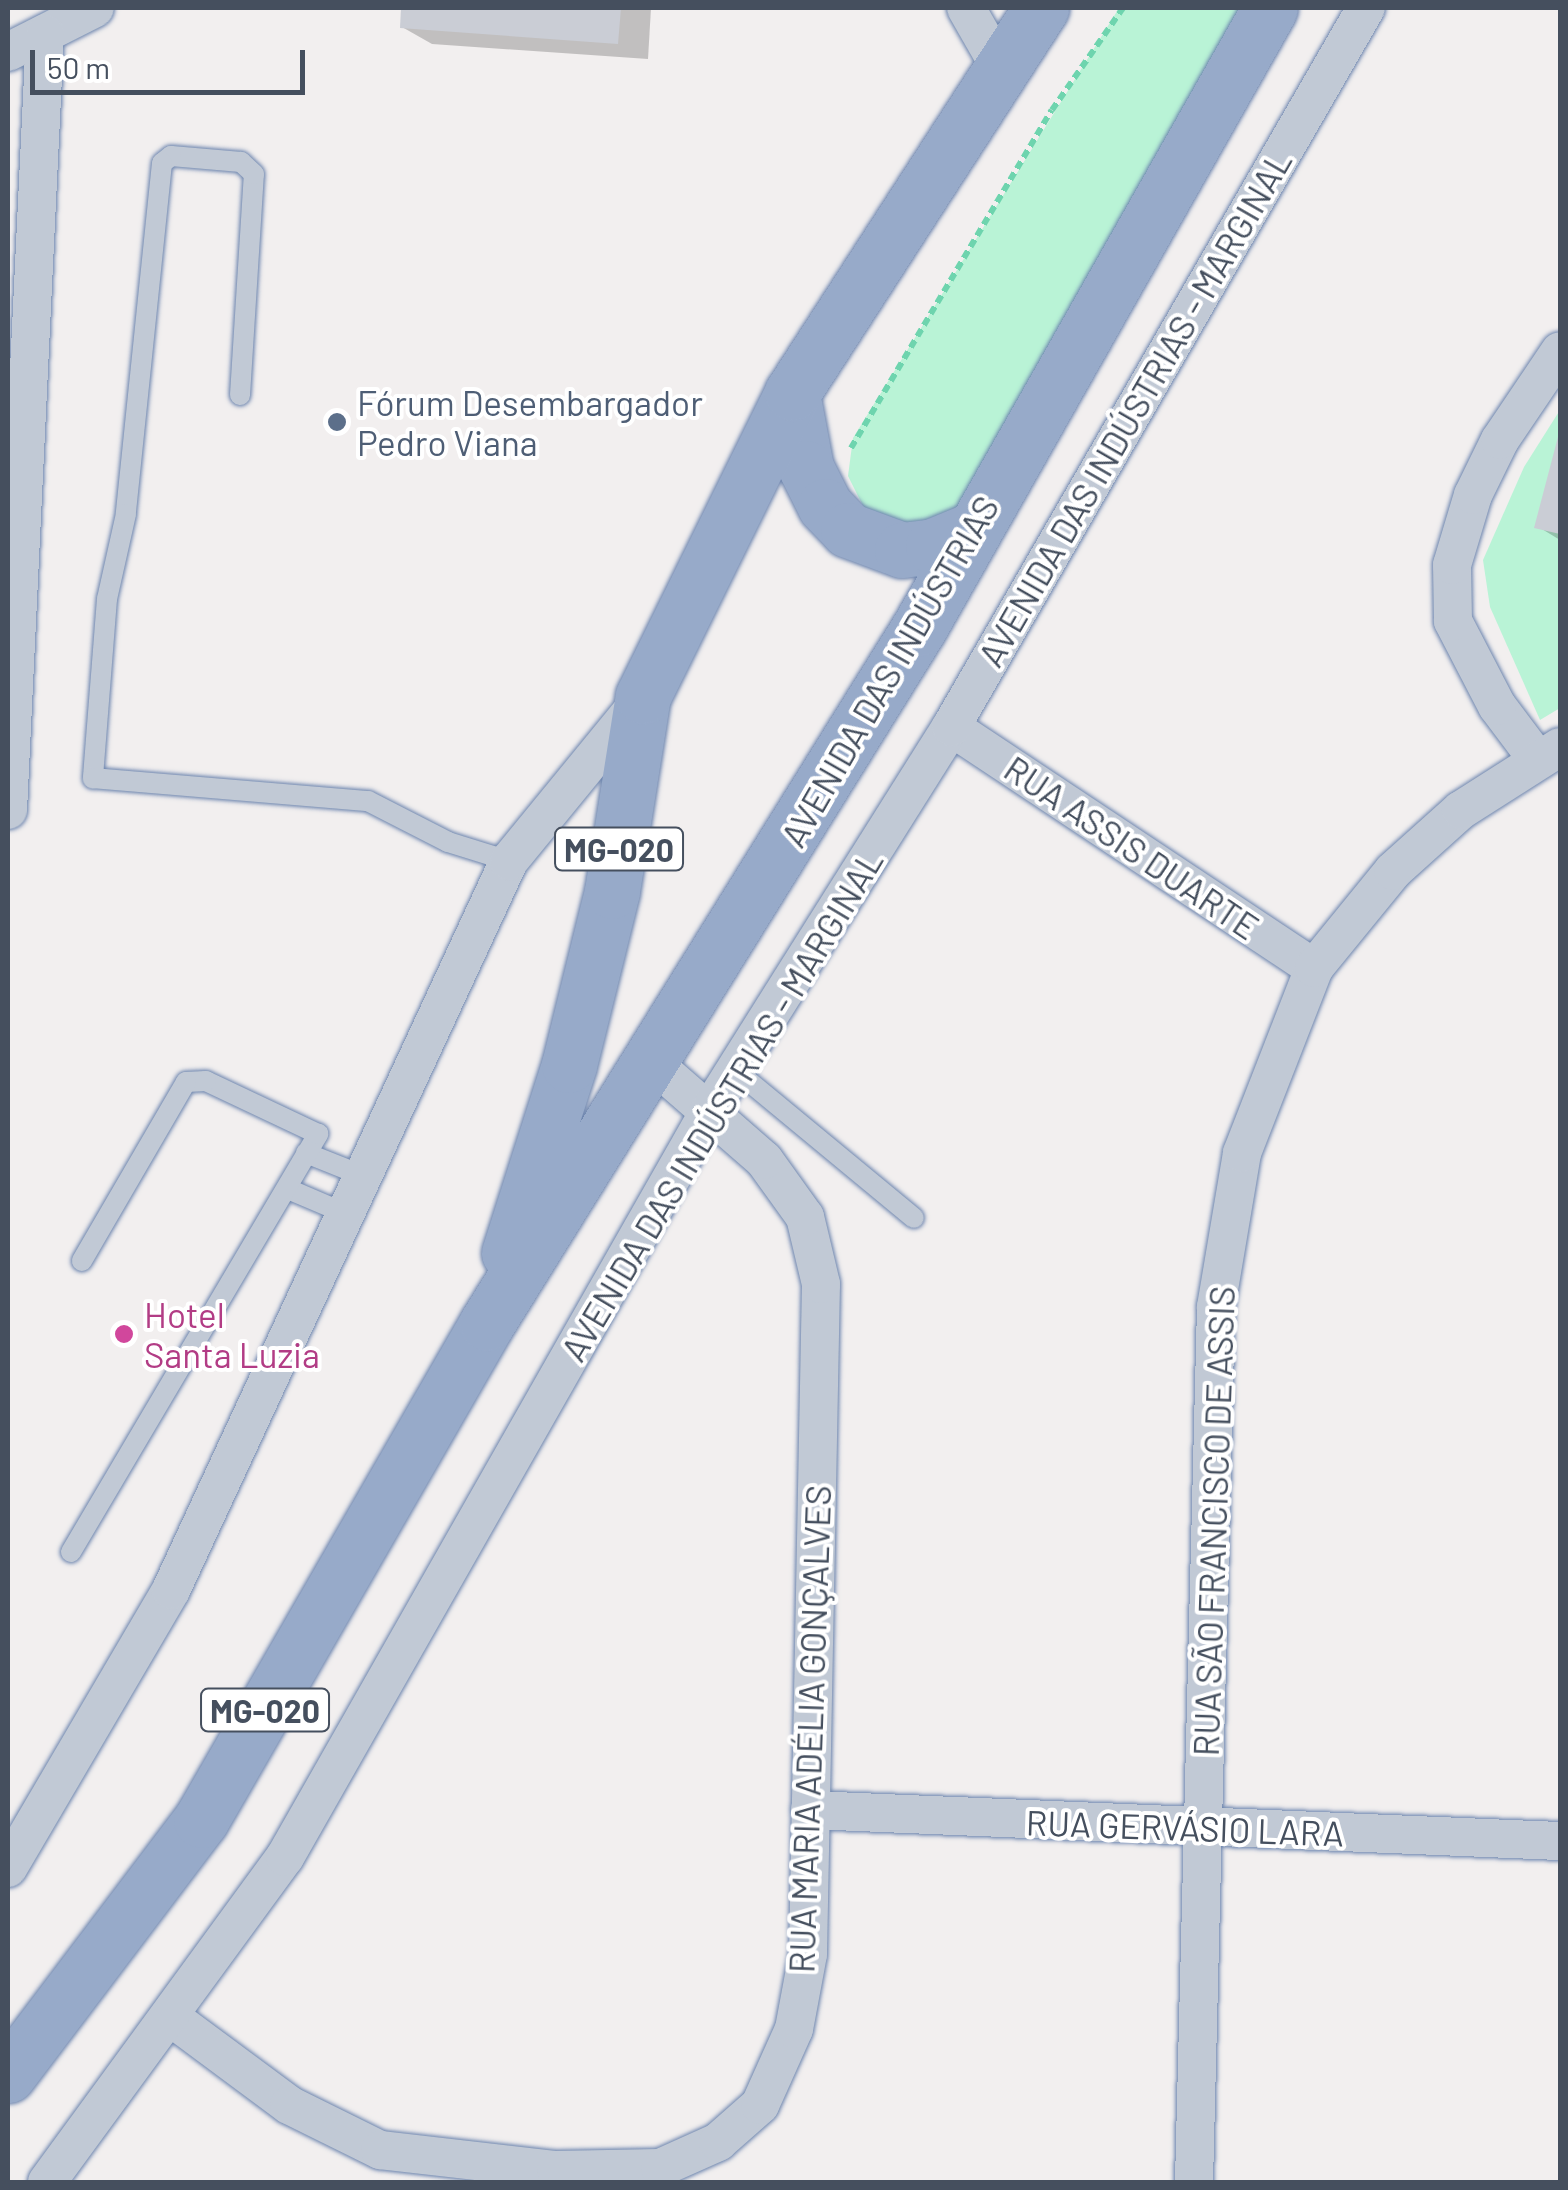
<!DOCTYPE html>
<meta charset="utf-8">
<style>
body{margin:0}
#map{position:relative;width:1568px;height:2190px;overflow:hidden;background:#f2efef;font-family:Barlow,sans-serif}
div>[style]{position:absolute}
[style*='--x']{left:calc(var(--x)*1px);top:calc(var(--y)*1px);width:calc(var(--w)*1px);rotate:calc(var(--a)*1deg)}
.green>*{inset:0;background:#b9f3d6}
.shadow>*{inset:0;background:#0003}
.building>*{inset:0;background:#cacdd5}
.path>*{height:6px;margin-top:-3px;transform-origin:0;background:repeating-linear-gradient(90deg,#6ed4ae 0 8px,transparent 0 13px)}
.roads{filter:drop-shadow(0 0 2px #6d85ae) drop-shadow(0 0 2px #6d85ae)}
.service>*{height:20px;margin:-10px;padding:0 10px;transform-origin:10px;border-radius:10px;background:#c1c9d5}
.minor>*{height:38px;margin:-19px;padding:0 19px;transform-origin:19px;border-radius:19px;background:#c1c9d5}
.trunk>*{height:55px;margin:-27.5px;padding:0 27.5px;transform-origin:27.5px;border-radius:27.5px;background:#97aac9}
.dots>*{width:28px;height:28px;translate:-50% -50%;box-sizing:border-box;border:5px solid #fff;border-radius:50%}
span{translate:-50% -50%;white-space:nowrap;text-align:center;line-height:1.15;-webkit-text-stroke:8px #fff;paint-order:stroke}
.shield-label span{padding:2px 8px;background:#fff;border:2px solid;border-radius:8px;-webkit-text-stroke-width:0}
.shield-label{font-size:32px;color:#454f5e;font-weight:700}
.service-label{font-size:35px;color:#4e5e75}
.left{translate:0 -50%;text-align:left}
.street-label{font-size:35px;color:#454f5e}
.hotel-label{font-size:35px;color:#b23c85}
.frame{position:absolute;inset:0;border:10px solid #454f5e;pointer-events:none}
.scale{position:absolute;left:30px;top:50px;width:275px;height:45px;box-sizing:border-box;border:5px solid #454f5e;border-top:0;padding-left:12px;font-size:30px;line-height:35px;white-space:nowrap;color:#454f5e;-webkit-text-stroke:8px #fff;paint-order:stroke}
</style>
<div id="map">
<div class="green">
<i style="clip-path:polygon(1119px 8px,1260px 8px,969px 518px,933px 538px,864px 508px,848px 476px,853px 438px)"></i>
<i style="clip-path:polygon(1560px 410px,1560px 708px,1540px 720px,1490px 607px,1483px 560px,1524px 467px)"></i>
</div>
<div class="shadow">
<i style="clip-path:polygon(403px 8px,651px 8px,648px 59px,432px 44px,402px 27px)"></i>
<i style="clip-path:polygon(1560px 438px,1560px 540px,1537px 526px)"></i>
</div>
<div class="building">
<i style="clip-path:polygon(401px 8px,621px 8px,618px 44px,400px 28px)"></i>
<i style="clip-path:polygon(1559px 433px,1560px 433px,1560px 534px,1534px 528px)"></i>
</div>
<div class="path">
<i style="--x:851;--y:448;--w:393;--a:-59.3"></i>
<i style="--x:1052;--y:110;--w:124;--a:-55.2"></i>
</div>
<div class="roads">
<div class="service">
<i style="--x:240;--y:395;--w:221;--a:-86.4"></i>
<i style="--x:254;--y:174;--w:18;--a:-137"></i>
<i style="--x:241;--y:162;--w:70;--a:-175.1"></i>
<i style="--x:171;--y:156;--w:11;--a:142"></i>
<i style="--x:162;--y:163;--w:353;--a:95.9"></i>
<i style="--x:126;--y:514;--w:87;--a:102.6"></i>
<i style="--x:107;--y:599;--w:180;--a:94.5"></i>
<i style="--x:93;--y:778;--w:276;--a:4.8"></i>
<i style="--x:368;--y:801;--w:90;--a:27.1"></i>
<i style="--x:448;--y:842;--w:64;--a:17.3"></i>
<i style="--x:735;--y:1070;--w:232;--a:39.6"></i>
<i style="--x:306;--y:1153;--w:65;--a:21.8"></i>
<i style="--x:288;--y:1189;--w:66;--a:23.1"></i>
<i style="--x:71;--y:1552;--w:486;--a:-59.4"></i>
<i style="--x:318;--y:1134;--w:124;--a:-154.7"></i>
<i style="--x:206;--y:1081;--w:20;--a:177"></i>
<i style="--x:186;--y:1082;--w:207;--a:120.2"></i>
</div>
<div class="minor">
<i style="--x:966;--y:8;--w:70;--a:60.2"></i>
<i style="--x:8;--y:52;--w:97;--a:-26.8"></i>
<i style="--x:951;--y:727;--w:436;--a:33.6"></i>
<i style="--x:1537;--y:759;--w:66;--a:-127"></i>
<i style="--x:1497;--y:706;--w:96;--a:-117.4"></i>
<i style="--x:1453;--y:621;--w:56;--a:-91"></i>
<i style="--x:1452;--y:565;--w:73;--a:-73.3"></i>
<i style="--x:1473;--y:495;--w:61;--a:-63.9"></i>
<i style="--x:1500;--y:440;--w:107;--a:-56"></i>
<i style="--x:8;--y:810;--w:777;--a:-87.27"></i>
<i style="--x:810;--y:1810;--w:751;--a:2.37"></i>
<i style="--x:8;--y:1868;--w:322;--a:-59.6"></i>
<i style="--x:171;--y:1590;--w:804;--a:-65.13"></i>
<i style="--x:509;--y:861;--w:205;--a:-50.7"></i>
<i style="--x:172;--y:2018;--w:146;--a:36.6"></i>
<i style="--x:289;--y:2105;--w:102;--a:26.3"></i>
<i style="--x:380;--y:2150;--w:177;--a:6.5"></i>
<i style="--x:556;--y:2170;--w:104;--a:-1.1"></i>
<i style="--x:660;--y:2168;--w:64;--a:-24.1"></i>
<i style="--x:718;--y:2142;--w:56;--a:-41.4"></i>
<i style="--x:760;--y:2105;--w:83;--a:-65.9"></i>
<i style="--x:794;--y:2029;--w:76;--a:-79.4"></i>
<i style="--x:808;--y:1954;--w:670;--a:-88.89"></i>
<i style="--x:821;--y:1284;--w:69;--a:-103.4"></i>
<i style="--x:805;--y:1217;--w:70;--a:-125.7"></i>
<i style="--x:764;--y:1160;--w:147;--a:-138.9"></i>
<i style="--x:47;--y:2182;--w:403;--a:-53.8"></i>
<i style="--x:285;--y:1857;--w:862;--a:-60.37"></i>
<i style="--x:711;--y:1108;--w:450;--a:-57.8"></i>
<i style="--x:951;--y:727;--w:830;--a:-60.01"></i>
<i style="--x:1194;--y:2182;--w:875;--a:-88.56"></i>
<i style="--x:1216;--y:1307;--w:156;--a:-80.4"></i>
<i style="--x:1242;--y:1153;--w:199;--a:-68.7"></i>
<i style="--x:1314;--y:968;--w:125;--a:-50.8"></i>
<i style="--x:1393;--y:871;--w:91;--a:-41.9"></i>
<i style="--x:1461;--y:810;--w:117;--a:-32.5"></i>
</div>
<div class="trunk">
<i style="--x:792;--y:393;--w:76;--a:79.4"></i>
<i style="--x:806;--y:468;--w:42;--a:63.4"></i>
<i style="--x:825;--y:506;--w:33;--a:46"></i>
<i style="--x:848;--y:530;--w:58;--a:20.3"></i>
<i style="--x:902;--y:550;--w:31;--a:-7"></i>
<i style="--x:933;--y:546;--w:42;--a:-22.3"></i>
<i style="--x:509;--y:1253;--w:197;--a:-72.3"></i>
<i style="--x:569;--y:1065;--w:179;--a:-76.1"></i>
<i style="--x:612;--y:891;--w:197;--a:-81"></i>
<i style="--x:643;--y:696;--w:338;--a:-63.8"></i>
<i style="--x:792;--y:393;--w:459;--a:-57.1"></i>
<i style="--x:8;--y:2075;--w:320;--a:-52.9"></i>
<i style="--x:201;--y:1820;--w:573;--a:-60.08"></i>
<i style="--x:487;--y:1323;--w:818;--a:-58.14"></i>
<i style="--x:919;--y:628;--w:712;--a:-60.48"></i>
</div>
</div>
<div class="dots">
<i style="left:337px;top:422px;background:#5c6f8a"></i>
<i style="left:124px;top:1334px;background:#d1479c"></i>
</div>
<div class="shield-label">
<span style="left:619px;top:849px">MG-020</span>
<span style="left:265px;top:1710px">MG-020</span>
</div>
<div class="service-label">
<span class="left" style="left:357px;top:422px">Fórum Desembargador<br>Pedro Viana</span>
</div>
<div class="street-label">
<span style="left:1134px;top:408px;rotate:-60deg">AVENIDA DAS INDÚSTRIAS - MARGINAL</span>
<span style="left:889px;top:671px;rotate:-60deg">AVENIDA DAS INDÚSTRIAS</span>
<span style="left:1132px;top:847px;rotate:34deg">RUA ASSIS DUARTE</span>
<span style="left:721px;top:1105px;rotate:-59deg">AVENIDA DAS INDÚSTRIAS - MARGINAL</span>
<span style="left:1213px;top:1521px;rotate:-88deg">RUA SÃO FRANCISCO DE ASSIS</span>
<span style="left:809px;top:1729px;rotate:-88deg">RUA MARIA ADÉLIA GONÇALVES</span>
<span style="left:1185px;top:1827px;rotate:2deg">RUA GERVÁSIO LARA</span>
</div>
<div class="hotel-label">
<span class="left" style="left:144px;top:1334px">Hotel<br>Santa Luzia</span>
</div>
<div class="frame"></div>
<div class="scale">50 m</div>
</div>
